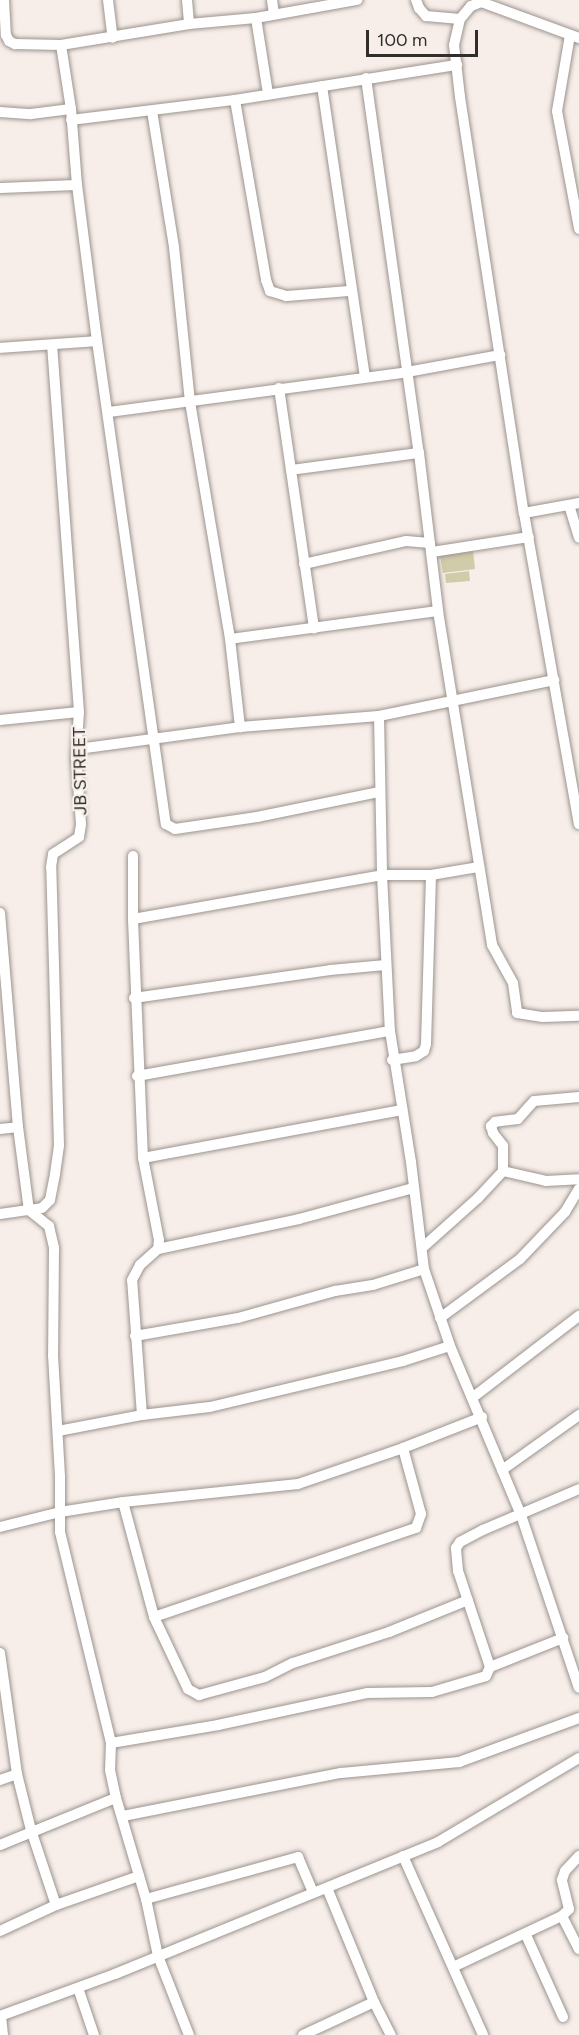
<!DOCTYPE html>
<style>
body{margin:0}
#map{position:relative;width:579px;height:2035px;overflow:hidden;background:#f7eee9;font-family:Figtree,sans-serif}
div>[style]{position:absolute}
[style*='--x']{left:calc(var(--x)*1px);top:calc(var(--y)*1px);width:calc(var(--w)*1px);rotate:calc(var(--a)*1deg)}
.green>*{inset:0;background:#d0cba8}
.roads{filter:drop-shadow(0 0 2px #9b938e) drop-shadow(0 0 2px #9b938e)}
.minor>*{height:10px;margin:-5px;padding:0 5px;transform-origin:5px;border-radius:5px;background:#fff}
span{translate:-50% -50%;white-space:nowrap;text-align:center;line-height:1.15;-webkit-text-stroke:4.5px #f7eee9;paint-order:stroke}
.street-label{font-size:18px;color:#302d2b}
.scale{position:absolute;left:366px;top:30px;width:112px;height:27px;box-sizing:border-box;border:3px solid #302d2b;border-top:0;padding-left:8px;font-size:18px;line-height:21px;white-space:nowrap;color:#302d2b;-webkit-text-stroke:4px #f7eee9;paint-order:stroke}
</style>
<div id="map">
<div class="green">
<i style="clip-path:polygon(473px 550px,475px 569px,443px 573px,440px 555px)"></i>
<i style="clip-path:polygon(469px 571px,470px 581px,446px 583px,445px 574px)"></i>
</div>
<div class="roads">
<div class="minor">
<i style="--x:4;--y:0;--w:35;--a:87"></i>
<i style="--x:6;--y:35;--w:7;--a:63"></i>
<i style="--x:9;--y:41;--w:7;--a:27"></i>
<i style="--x:15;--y:44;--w:46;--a:1.2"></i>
<i style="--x:61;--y:45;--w:130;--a:-9.3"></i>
<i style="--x:189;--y:24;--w:67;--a:-5.1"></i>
<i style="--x:256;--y:18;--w:103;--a:-10.1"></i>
<i style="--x:108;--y:0;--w:38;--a:83"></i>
<i style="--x:187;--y:0;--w:24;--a:85"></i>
<i style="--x:272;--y:0;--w:14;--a:82"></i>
<i style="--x:416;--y:0;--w:9;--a:69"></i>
<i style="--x:419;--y:8;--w:11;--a:49"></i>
<i style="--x:426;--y:16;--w:34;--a:5"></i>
<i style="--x:256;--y:18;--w:77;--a:81"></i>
<i style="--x:570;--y:35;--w:77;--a:99.7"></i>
<i style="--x:557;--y:111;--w:120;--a:79.4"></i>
<i style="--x:579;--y:38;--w:104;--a:-159.8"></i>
<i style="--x:481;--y:2;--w:11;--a:158"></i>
<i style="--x:471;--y:6;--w:17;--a:130"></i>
<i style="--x:460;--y:19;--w:27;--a:103"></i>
<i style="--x:454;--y:45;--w:52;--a:83.4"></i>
<i style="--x:460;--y:97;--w:421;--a:81.3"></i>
<i style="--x:524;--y:513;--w:316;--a:80"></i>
<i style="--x:61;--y:45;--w:65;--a:81.1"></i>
<i style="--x:71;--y:109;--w:76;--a:85.5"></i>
<i style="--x:77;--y:185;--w:157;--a:82.7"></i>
<i style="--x:97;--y:341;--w:488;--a:81.9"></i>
<i style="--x:166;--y:824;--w:10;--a:29"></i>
<i style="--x:175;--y:829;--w:83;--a:-8.3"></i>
<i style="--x:257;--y:817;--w:125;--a:-11.6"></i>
<i style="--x:366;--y:78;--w:379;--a:82"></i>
<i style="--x:419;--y:453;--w:159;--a:83.1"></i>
<i style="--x:438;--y:611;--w:338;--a:80.8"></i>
<i style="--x:492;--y:945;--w:43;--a:61.1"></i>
<i style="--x:513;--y:983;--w:30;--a:82"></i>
<i style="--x:517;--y:1013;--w:26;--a:9"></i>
<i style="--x:543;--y:1017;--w:36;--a:-2"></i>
<i style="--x:322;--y:86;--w:293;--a:81.6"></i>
<i style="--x:235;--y:100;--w:183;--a:80.2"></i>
<i style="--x:266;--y:280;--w:12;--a:70"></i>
<i style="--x:270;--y:291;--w:17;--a:17"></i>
<i style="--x:286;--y:296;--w:64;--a:-4.5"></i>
<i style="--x:152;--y:111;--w:138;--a:80.8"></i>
<i style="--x:174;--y:247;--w:156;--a:84.1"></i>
<i style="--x:190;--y:402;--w:240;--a:80.4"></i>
<i style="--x:230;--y:639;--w:89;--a:83.5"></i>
<i style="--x:0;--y:112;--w:31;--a:4"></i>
<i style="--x:31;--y:114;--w:40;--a:-7.1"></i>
<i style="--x:71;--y:120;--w:165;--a:-7"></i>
<i style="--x:235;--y:100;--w:225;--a:-9"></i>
<i style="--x:0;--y:188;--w:77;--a:-2.2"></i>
<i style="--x:0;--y:348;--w:97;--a:-4.1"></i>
<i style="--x:279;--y:388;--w:243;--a:81.7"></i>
<i style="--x:109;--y:412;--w:301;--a:-7.6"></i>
<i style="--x:407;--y:372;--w:95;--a:-10.4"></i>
<i style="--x:291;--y:470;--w:129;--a:-7.6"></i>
<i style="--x:569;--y:505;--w:34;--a:73"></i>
<i style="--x:524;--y:513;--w:56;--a:-10.3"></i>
<i style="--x:432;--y:552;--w:98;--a:-8.8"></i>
<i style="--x:304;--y:564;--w:105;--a:-12.7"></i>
<i style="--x:406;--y:541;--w:24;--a:5"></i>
<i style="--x:230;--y:639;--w:210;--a:-7.7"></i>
<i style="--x:379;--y:716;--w:159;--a:88.9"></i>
<i style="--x:382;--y:875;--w:156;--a:87.1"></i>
<i style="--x:390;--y:1031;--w:133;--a:80.9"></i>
<i style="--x:411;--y:1162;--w:108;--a:83.1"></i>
<i style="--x:424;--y:1269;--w:81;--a:71.3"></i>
<i style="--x:450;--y:1346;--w:183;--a:67.2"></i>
<i style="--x:521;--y:1515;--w:182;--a:71.5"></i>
<i style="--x:0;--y:720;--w:79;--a:-5.8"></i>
<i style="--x:78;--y:749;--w:163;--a:-7.7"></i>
<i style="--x:240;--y:727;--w:139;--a:-4.5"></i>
<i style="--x:379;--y:716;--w:179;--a:-11.6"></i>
<i style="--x:133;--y:856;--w:63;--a:90"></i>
<i style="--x:0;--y:913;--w:215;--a:85.2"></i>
<i style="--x:18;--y:1127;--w:84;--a:82.5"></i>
<i style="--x:29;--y:1210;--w:26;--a:39"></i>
<i style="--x:49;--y:1226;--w:23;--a:77"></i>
<i style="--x:54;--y:1248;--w:107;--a:90.5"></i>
<i style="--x:53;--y:1355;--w:122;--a:86.7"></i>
<i style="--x:60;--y:1477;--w:55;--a:90"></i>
<i style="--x:60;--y:1532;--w:217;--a:76.4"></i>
<i style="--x:111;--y:1743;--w:27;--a:92"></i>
<i style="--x:110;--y:1770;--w:29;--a:78"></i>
<i style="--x:116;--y:1798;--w:105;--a:73.5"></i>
<i style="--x:146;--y:1899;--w:58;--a:78.1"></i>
<i style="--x:158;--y:1956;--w:85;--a:68.6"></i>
<i style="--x:134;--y:998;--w:198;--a:-8.1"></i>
<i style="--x:330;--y:970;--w:56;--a:-5.1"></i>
<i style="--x:392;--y:1060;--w:24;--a:-9"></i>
<i style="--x:416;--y:1056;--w:9;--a:-32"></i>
<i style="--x:424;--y:1051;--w:7;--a:-74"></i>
<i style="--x:426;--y:1044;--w:169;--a:-88.3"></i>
<i style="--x:137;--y:1076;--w:257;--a:-10.1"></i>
<i style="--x:579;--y:1097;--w:45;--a:174.9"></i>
<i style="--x:534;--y:1101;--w:24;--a:132"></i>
<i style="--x:518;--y:1119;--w:23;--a:173"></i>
<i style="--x:495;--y:1122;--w:6;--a:135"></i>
<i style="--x:491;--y:1126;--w:7;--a:74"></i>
<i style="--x:493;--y:1133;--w:16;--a:52"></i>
<i style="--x:503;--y:1146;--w:25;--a:90"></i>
<i style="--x:503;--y:1171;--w:44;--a:13.1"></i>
<i style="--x:546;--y:1181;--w:33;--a:-3"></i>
<i style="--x:0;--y:1129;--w:18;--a:-6"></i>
<i style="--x:143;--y:1158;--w:262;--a:-10.5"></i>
<i style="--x:0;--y:1214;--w:42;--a:-8.1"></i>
<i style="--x:42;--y:1208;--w:11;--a:-45"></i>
<i style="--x:50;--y:1200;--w:26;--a:-79"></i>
<i style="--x:55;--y:1174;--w:29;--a:-82"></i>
<i style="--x:59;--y:1145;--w:278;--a:-91.6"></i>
<i style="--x:51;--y:867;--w:13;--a:-81"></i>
<i style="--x:53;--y:854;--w:31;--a:-33"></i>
<i style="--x:79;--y:837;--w:13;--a:-81"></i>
<i style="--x:81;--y:824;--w:66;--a:-94.3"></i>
<i style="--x:76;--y:758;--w:46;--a:-86.3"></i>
<i style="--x:79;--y:712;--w:368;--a:-94.2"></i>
<i style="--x:422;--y:1248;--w:75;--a:-41.8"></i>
<i style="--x:478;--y:1198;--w:37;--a:-47"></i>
<i style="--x:158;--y:1249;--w:144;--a:-12"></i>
<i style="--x:299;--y:1219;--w:118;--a:-15.2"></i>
<i style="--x:440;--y:1318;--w:99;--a:-36.4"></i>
<i style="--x:520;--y:1259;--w:65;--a:-46.2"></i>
<i style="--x:565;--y:1212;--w:27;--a:-59"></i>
<i style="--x:135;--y:1336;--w:105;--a:-9.9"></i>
<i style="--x:238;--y:1318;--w:101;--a:-15.6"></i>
<i style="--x:335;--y:1291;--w:38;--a:-9"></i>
<i style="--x:373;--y:1285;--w:53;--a:-17.4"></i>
<i style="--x:472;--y:1398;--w:135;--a:-37.5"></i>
<i style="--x:142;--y:1415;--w:135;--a:-94.2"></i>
<i style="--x:132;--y:1280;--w:17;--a:-62"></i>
<i style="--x:140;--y:1265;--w:24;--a:-42"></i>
<i style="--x:158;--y:1249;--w:9;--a:-84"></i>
<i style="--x:159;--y:1240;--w:84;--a:-101"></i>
<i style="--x:143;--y:1158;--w:239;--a:-92.4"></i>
<i style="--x:133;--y:919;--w:253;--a:-10"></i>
<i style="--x:382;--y:875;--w:49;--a:0"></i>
<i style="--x:431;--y:875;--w:49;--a:-9.5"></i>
<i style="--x:58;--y:1431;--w:86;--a:-10.8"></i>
<i style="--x:142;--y:1415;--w:68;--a:-6.7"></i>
<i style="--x:210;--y:1407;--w:198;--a:-13.4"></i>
<i style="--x:403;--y:1361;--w:49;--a:-17.7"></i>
<i style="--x:502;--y:1470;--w:95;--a:-35.5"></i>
<i style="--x:123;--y:1502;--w:119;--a:74.9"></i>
<i style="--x:154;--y:1617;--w:80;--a:64.7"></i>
<i style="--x:188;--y:1689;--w:13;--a:29"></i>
<i style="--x:199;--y:1695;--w:68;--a:-15.3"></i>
<i style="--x:265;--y:1677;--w:31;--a:-27"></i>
<i style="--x:293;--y:1663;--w:101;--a:-17.9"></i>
<i style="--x:389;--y:1632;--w:85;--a:-22.1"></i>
<i style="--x:0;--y:1527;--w:62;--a:-14"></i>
<i style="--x:60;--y:1512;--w:64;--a:-9"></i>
<i style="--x:123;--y:1502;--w:176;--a:-5.9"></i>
<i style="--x:298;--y:1484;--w:111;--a:-18.9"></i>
<i style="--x:154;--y:1617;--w:277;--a:-18.8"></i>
<i style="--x:416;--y:1528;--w:15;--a:-70"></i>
<i style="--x:421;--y:1514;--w:68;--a:-105.3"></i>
<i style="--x:403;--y:1448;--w:85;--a:-21.4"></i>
<i style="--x:0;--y:1653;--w:122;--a:82"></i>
<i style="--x:17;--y:1774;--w:58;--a:76"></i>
<i style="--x:31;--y:1830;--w:79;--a:71.6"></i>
<i style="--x:490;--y:1667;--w:79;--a:-21.7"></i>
<i style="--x:111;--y:1743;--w:109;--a:-9.5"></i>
<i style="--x:218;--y:1725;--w:152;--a:-12.1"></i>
<i style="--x:367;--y:1693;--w:65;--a:-0.9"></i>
<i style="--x:432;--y:1692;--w:56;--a:-16.5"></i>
<i style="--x:486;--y:1676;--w:10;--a:-66"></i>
<i style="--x:490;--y:1667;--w:101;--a:-108.4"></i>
<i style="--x:458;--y:1571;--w:23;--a:-95"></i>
<i style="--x:456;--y:1548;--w:7;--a:-56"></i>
<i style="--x:460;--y:1542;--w:26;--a:-28"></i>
<i style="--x:483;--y:1530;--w:104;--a:-23.1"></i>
<i style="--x:0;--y:1780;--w:18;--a:-19"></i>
<i style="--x:123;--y:1816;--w:222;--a:-11.2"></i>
<i style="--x:341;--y:1773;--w:119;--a:-5.3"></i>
<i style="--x:459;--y:1762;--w:128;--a:-20.1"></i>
<i style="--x:0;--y:1845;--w:125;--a:-22.1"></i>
<i style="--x:403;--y:1856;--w:196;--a:65.9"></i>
<i style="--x:327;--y:1888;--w:123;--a:67.6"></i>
<i style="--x:374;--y:2002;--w:37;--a:63"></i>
<i style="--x:146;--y:1899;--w:158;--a:-15.4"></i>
<i style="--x:298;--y:1857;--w:39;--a:67"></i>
<i style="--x:562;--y:1916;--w:37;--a:63"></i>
<i style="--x:0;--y:1931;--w:62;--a:-24.9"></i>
<i style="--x:56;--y:1905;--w:88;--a:-19.3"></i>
<i style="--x:526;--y:1935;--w:90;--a:65.7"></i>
<i style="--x:453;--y:1967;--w:120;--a:-25.1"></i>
<i style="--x:562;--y:1916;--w:10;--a:-45"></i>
<i style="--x:569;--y:1909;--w:30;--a:-104"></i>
<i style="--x:562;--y:1880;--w:9;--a:-72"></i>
<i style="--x:565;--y:1871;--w:21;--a:-47"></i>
<i style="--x:78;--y:1988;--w:50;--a:71.2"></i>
<i style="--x:0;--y:2016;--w:122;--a:-20.1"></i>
<i style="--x:115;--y:1974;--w:349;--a:-22.2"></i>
<i style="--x:438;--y:1842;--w:164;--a:-30.8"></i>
<i style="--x:1;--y:2016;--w:19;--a:84"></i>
<i style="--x:303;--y:2035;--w:78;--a:-24.9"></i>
</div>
</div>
<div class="street-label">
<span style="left:80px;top:771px;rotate:-91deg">JB STREET</span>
</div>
<div class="scale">100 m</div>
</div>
